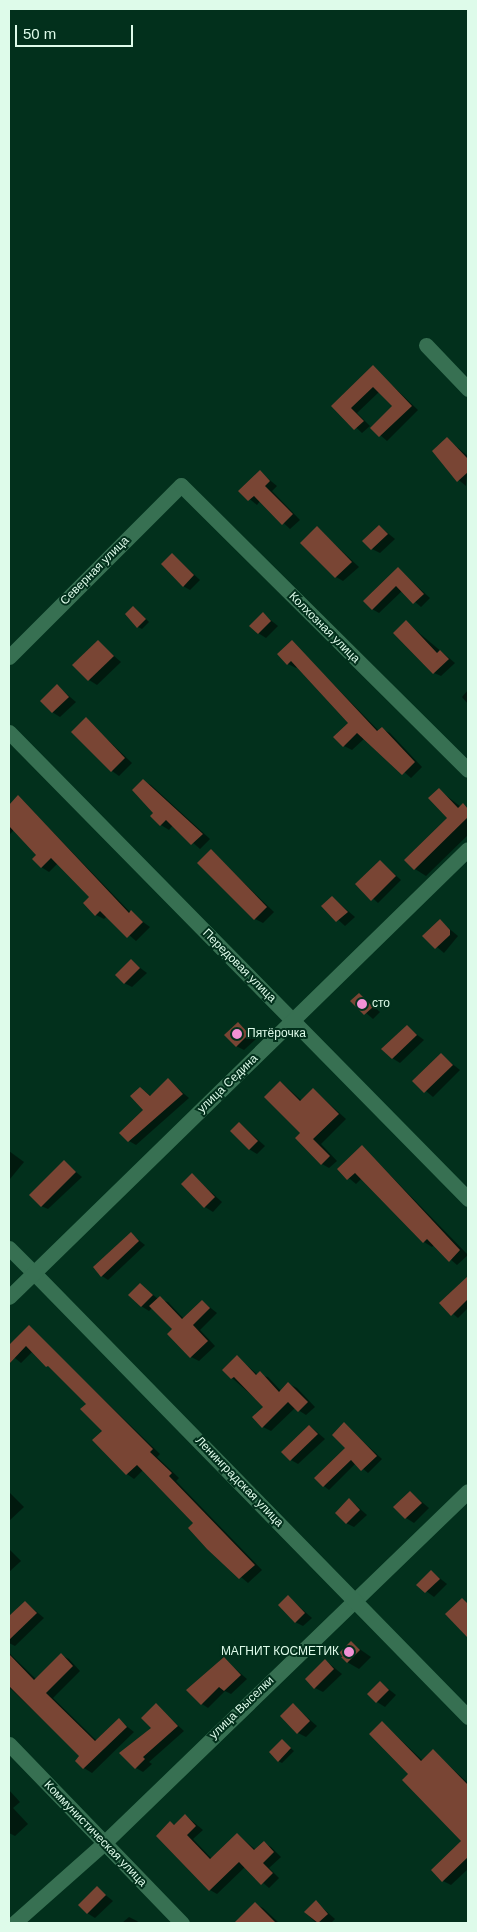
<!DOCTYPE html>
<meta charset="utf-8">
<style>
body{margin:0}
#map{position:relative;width:477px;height:1932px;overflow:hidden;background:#02301c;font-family:Arial,sans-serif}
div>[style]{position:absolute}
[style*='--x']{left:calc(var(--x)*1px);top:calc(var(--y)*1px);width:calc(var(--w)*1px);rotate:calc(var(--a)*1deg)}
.shadow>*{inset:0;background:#0007}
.building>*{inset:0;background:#794534}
.minor>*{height:15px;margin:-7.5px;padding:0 7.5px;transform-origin:7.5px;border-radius:7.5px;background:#377052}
.tertiary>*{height:15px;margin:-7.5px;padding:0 7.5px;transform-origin:7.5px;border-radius:7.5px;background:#377052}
.secondary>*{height:15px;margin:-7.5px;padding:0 7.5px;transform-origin:7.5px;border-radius:7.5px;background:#377052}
.dots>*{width:14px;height:14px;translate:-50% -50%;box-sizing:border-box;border:2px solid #02301c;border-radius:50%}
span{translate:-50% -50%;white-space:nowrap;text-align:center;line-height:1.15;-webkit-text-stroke:4px #02301c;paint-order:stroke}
.street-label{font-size:12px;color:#defbea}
.poi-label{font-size:12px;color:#defbea}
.left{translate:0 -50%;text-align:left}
.right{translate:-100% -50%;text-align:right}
.frame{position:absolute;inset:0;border:10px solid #defbea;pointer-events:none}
.scale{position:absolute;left:15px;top:25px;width:118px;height:22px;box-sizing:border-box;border:2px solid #defbea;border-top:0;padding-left:6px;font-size:15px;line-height:18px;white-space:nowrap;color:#defbea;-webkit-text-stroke:4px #02301c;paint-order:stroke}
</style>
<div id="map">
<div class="shadow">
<i style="clip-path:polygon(373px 367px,418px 410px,387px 441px,372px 428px,394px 406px,380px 391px,357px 413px,370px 426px,362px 433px,333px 406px)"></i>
<i style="clip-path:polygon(447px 439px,468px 456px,466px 486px,449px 472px)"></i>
<i style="clip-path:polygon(260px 472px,277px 486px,272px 491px,300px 520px,290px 529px,260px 501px,257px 505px,240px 491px)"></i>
<i style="clip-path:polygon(379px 526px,395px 539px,380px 553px,372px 549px)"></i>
<i style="clip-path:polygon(317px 528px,359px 567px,343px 581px,336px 577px)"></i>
<i style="clip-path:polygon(173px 555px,200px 580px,190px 590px,183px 586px)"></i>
<i style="clip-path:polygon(398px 569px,430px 598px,421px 607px,402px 591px,379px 613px,372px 609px)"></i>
<i style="clip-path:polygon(134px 607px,149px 622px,142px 629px,138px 627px)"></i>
<i style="clip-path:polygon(263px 614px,278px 626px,266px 638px,258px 633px)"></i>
<i style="clip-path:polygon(406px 622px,455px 663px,441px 676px,434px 673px)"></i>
<i style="clip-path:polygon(98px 642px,121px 662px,97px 685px,89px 680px)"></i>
<i style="clip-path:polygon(292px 642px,379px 731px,382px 729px,390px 733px,422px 767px,411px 778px,365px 738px,352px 750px,344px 746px,349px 723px,298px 666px,296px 668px,288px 664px)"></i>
<i style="clip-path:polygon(57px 686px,76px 702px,60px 717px,52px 712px)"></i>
<i style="clip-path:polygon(468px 690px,468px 704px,462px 697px)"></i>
<i style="clip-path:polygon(86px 719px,132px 763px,119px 776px,112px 771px)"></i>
<i style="clip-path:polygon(143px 781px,151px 785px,210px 839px,200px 849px,173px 825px,169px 830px,161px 825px,152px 816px,155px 813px)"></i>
<i style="clip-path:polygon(439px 790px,461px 807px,468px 808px,468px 835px,426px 876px,415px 869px,449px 818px)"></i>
<i style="clip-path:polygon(19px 797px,131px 913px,150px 927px,136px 941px,107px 916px,104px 919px,96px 915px,85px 903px,91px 897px,58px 863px,49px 872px,41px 867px,38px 855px,14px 830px,9px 835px,9px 806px)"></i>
<i style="clip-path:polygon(211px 851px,274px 912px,263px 923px,255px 919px)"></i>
<i style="clip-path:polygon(380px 861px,401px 880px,378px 903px,357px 884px)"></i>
<i style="clip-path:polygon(332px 897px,355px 917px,345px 926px,323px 906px)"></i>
<i style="clip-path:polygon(440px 921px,458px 936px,444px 953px,424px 936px)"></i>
<i style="clip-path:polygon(131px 961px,147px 973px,132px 987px,124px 983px)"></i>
<i style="clip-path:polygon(359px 994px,380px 1012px,373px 1019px,352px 1001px)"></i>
<i style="clip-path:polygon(238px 1024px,256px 1039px,244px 1050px,236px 1046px)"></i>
<i style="clip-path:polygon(407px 1027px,424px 1040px,400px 1063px,392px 1058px)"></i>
<i style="clip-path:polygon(441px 1055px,460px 1070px,433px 1097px,414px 1081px)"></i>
<i style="clip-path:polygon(168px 1080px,189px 1098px,136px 1145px,129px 1141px,145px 1110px,140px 1088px,151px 1096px)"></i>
<i style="clip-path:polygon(281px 1082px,302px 1101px,313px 1089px,346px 1119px,321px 1144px,337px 1161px,329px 1168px,322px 1164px)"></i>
<i style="clip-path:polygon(239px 1123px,265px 1146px,257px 1154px,249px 1149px)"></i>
<i style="clip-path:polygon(362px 1146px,468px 1255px,457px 1265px,434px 1245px,432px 1247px,424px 1242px,362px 1178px,356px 1184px,338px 1169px)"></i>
<i style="clip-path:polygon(9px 1151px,24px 1162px,10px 1179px,9px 1178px)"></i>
<i style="clip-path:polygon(64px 1162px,82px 1177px,48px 1209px,41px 1206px)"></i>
<i style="clip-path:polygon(192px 1175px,222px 1202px,213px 1212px,205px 1207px)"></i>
<i style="clip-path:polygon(131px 1234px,145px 1245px,108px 1280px,102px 1276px,95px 1267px)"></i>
<i style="clip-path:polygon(468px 1277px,468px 1308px,458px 1318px,440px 1303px)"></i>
<i style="clip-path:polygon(140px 1284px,158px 1299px,168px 1302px,184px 1319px,202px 1301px,217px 1313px,200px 1330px,215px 1346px,199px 1361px,191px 1357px,173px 1329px,152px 1308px,149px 1311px,141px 1306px)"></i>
<i style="clip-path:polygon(29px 1327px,160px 1454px,157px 1457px,179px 1478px,176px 1481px,262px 1570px,248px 1583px,208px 1549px,195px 1523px,143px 1470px,134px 1479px,127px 1474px,88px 1404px,33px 1351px,21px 1363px,9px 1353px,9px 1346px)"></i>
<i style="clip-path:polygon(237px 1357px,258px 1375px,268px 1377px,281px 1391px,289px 1384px,297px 1388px,315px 1407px,306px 1415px,295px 1408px,271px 1431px,263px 1427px,265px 1407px,232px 1378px)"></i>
<i style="clip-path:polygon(344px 1424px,382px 1459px,368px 1473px,356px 1463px,329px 1490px,324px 1486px,347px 1448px)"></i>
<i style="clip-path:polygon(310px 1426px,325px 1439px,298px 1464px,291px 1460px)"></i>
<i style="clip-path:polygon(9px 1492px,24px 1507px,9px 1521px)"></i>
<i style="clip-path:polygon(410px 1492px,429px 1508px,414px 1523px,406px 1518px)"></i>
<i style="clip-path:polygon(350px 1500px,367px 1515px,354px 1527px,346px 1523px)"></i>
<i style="clip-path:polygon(9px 1549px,21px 1561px,9px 1572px)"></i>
<i style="clip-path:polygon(432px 1572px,447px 1584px,434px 1597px,418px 1585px)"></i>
<i style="clip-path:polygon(288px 1597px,312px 1618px,303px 1626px,295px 1622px)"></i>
<i style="clip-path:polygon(25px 1602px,44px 1618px,15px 1646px,9px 1643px,9px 1618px)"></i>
<i style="clip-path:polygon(351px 1643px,371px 1657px,359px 1669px,347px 1662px)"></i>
<i style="clip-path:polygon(9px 1653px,36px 1679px,61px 1655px,69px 1659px,80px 1671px,53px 1698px,97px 1741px,119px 1720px,134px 1732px,92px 1773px,84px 1768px,77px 1761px,81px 1756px,9px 1687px)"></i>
<i style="clip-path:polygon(224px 1659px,247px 1679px,231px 1694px,225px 1691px,208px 1708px,202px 1704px)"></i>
<i style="clip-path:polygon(326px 1661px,342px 1674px,323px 1692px,315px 1688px)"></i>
<i style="clip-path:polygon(381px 1683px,396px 1695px,385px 1707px,377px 1702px)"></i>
<i style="clip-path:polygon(156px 1705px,184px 1731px,149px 1762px,152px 1764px,143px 1772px,136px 1768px,153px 1728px)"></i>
<i style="clip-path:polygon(293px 1705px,317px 1726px,306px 1737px,298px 1733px)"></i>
<i style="clip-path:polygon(383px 1723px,423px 1761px,433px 1751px,468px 1783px,468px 1869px,451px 1885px,443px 1881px,463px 1841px,409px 1774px)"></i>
<i style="clip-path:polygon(282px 1741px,294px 1751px,282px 1763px,278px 1761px)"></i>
<i style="clip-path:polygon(9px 1790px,20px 1802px,13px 1808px,28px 1824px,15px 1836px,9px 1833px)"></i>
<i style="clip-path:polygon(185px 1815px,203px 1830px,193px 1839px,212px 1859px,237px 1834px,256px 1850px,264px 1843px,271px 1847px,281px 1857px,269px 1868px,279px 1878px,269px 1888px,245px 1867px,217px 1894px,210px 1890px,171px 1823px,175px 1825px)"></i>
<i style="clip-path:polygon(97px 1888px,113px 1901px,95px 1918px,87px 1913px)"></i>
<i style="clip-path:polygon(316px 1902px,335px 1919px,331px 1923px,316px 1923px,305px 1912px)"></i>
<i style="clip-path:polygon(255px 1904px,263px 1908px,279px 1923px,248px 1923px,242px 1917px)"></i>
<i style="clip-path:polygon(129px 1917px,137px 1921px,139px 1923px,122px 1923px)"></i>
</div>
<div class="building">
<i style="clip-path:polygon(373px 365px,412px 406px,379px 437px,370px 428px,392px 406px,373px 387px,351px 408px,364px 421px,354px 430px,331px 406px)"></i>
<i style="clip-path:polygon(447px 437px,468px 459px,468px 472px,457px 482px,432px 451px)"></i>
<i style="clip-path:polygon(260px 470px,270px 481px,265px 486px,293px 514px,282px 525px,254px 496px,248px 501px,238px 491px)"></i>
<i style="clip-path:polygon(379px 525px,388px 534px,371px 550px,362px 541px)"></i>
<i style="clip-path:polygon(317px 526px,352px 562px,335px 578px,300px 543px)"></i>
<i style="clip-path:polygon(172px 553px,194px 575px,183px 587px,161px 564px)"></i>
<i style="clip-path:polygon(398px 567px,424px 594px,413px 604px,396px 586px,372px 610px,363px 601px)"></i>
<i style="clip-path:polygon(133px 606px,146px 619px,137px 628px,125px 614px)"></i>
<i style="clip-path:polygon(263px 612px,271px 621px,258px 634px,249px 626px)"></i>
<i style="clip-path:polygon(406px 620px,437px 653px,440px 650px,449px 659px,433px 674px,393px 633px)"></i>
<i style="clip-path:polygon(98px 640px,114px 656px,88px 681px,72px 665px)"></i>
<i style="clip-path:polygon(292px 640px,377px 731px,382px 727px,415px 762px,402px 775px,357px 733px,343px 747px,333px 737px,348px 723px,291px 661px,287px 665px,277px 654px)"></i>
<i style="clip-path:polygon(57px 684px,69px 697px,52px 713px,40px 701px)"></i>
<i style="clip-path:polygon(86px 717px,125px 758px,111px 772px,71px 732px)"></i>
<i style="clip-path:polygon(143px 779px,203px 834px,191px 845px,166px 820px,160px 826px,150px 816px,153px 813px,132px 790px)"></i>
<i style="clip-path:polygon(439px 788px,458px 808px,463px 803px,468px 809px,468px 817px,414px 870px,404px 860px,447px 818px,428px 798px)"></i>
<i style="clip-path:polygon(18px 795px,129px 913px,131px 910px,143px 922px,127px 938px,100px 911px,95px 916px,83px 903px,89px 897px,51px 858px,41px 868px,32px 859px,36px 855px,9px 826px,9px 805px)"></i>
<i style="clip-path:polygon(211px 849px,267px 907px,254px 920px,197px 863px)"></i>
<i style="clip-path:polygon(380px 860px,396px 876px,371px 901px,355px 884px)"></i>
<i style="clip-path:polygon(332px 896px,348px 912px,336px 922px,321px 906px)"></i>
<i style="clip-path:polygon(440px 919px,450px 930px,450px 935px,435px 949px,422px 936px)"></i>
<i style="clip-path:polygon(131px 959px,140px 968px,124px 984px,115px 975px)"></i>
<i style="clip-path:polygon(359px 993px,373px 1007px,364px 1015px,350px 1001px)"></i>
<i style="clip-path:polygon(238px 1022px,249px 1034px,236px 1047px,224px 1035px)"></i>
<i style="clip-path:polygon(407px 1025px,417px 1035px,392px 1059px,381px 1049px)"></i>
<i style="clip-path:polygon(441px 1053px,453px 1065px,424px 1093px,412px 1081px)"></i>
<i style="clip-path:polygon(168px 1078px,183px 1094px,128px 1142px,119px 1133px,143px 1110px,130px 1096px,140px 1087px,150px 1096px)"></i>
<i style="clip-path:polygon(280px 1081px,300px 1101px,313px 1088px,339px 1114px,313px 1139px,330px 1156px,321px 1165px,295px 1138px,300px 1133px,264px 1097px)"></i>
<i style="clip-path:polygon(239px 1122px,258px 1141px,249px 1150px,230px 1131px)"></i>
<i style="clip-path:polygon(362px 1145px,460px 1250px,449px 1262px,427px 1239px,423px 1243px,355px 1173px,347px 1180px,337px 1169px)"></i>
<i style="clip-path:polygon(64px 1160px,76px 1172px,41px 1207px,29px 1195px)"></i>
<i style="clip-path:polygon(192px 1173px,215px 1197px,204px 1208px,181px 1184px)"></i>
<i style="clip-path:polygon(131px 1232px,139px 1241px,101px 1277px,93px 1267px)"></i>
<i style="clip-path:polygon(468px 1276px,468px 1299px,451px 1316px,439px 1303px)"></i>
<i style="clip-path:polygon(140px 1283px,153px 1295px,141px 1307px,128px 1295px)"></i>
<i style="clip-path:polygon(160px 1296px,182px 1319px,202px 1300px,210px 1308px,193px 1325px,208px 1341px,190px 1358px,167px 1334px,172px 1329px,149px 1306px)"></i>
<i style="clip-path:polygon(29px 1325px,153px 1449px,150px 1452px,172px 1473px,169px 1476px,255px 1565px,239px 1579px,207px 1549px,188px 1528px,193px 1523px,137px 1465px,126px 1475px,92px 1440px,102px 1431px,80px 1409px,86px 1404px,48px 1366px,46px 1367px,26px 1346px,9px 1364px,9px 1345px)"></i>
<i style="clip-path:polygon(237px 1355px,256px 1375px,260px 1371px,279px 1392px,288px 1382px,308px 1402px,298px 1412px,288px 1402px,262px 1428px,252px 1417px,263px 1407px,234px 1377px,231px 1379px,222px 1370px)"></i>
<i style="clip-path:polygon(344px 1422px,377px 1456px,361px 1471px,351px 1460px,323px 1487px,314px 1478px,345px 1448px,332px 1435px)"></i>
<i style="clip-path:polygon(309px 1425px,318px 1434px,290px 1461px,281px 1452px)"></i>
<i style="clip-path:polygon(410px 1491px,422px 1503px,405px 1519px,393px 1507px)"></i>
<i style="clip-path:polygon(349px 1498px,360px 1510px,346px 1524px,335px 1513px)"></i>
<i style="clip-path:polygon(431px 1570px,440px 1579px,425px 1593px,416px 1585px)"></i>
<i style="clip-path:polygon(288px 1595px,305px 1613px,295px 1623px,278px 1605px)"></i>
<i style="clip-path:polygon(462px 1598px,468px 1604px,468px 1638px,445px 1614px)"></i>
<i style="clip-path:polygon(25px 1601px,37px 1613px,9px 1640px,9px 1616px)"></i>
<i style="clip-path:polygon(351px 1641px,360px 1650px,347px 1663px,338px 1654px)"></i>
<i style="clip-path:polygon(61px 1653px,73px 1666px,46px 1693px,95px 1741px,119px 1718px,127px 1727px,83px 1769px,75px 1761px,79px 1756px,9px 1686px,9px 1654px,34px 1680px)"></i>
<i style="clip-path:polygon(224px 1657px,241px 1675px,224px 1691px,219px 1687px,201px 1705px,186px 1690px)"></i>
<i style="clip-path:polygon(325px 1659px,334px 1669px,314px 1689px,305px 1679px)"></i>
<i style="clip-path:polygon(380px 1681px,389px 1690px,376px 1703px,367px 1694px)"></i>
<i style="clip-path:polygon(156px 1703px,178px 1726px,143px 1757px,145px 1759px,135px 1769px,119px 1753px,151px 1728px,141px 1718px)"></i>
<i style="clip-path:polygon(293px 1703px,310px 1721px,297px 1734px,280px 1716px)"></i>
<i style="clip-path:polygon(382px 1721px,421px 1761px,433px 1749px,468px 1785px,468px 1857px,442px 1882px,431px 1870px,461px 1841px,402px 1780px,408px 1774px,369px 1734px)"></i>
<i style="clip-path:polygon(282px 1739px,291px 1748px,278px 1762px,269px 1752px)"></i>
<i style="clip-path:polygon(185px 1814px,196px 1826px,187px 1835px,210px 1859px,237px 1833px,254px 1850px,264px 1841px,274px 1852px,263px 1863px,273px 1873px,261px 1885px,239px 1862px,209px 1891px,156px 1836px,170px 1821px,174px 1825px)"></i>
<i style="clip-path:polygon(97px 1886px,106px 1895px,87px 1914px,78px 1905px)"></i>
<i style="clip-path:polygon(316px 1900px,328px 1914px,318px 1923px,304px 1912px)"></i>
<i style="clip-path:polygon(255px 1902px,276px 1923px,234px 1923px)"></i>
</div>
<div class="minor">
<i style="--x:426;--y:345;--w:61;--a:46.3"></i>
<i style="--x:9;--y:657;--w:243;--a:-45"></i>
<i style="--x:181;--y:485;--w:404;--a:44.8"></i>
<i style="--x:9;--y:732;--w:655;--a:45.49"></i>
<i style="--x:9;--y:1248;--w:35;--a:45"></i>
<i style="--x:9;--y:1744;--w:249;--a:46"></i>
<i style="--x:14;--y:1923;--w:120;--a:-41.6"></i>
<i style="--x:104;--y:1843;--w:506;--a:-44.04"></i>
</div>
<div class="tertiary">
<i style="--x:34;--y:1273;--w:621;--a:45.65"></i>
</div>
<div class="secondary">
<i style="--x:9;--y:1297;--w:641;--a:-44.31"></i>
</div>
<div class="dots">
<i style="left:362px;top:1004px;background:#f391d5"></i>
<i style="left:237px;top:1034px;background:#f391d5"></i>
<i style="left:349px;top:1652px;background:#f391d5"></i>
</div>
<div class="street-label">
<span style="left:95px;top:571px;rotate:-45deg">Северная улица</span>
<span style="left:324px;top:628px;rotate:45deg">Колхозная улица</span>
<span style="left:239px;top:966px;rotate:45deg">Передовая улица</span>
<span style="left:228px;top:1084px;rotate:-44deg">улица Седина</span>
<span style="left:239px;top:1482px;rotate:46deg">Ленинградская улица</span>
<span style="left:242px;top:1708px;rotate:-44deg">улица Выселки</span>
<span style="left:95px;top:1834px;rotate:46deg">Коммунистическая улица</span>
</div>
<div class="poi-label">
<span class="left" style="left:372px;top:1004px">сто</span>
<span class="left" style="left:247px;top:1034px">Пятёрочка</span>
<span class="right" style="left:339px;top:1652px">МАГНИТ КОСМЕТИК</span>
</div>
<div class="frame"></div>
<div class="scale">50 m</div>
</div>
